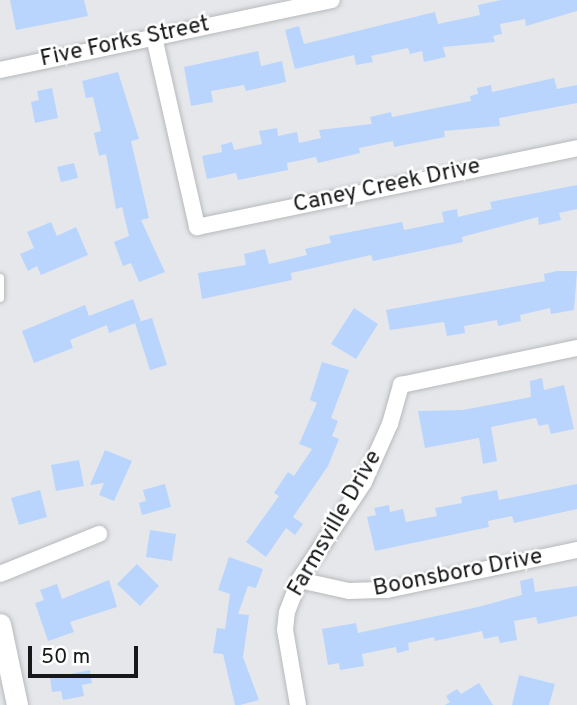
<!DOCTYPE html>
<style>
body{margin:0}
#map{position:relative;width:577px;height:705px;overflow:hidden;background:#e5e7ea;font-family:Overpass,sans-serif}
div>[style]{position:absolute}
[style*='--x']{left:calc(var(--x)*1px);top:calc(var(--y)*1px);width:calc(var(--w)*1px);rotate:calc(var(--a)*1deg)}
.building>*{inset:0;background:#b9d5fe}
.roads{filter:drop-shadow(0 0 2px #b7b9bb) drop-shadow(0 0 2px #b7b9bb)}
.service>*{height:8px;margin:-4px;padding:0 4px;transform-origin:4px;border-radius:4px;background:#fff}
.minor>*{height:16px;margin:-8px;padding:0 8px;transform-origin:8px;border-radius:8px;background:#fff}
.tertiary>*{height:21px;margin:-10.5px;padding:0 10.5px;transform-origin:10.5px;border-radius:10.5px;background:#fff}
span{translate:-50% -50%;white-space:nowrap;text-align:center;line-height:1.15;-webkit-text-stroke:5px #fff;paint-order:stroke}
.street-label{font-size:23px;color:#171819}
.scale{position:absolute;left:28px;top:646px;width:110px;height:32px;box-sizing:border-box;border:4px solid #171819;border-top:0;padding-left:9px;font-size:21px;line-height:24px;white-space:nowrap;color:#171819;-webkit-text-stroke:5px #fff;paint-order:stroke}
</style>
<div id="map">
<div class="building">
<i style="clip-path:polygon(10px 0,84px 0,88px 16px,16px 30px)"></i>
<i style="clip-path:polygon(501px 0,577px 0,577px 11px,526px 26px,525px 19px,500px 24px,502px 34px,493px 36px,495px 42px,443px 47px,446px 57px,424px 62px,422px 51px,410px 54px,408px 48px,371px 56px,373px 62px,356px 65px,354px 55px,295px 69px,285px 30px,299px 26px,304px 44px,435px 12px,438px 24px,480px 15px,478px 5px)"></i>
<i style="clip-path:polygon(258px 51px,261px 66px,282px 61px,286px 82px,246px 91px,244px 85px,211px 91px,213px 102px,191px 106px,184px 67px)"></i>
<i style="clip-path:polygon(118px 72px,139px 139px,131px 141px,149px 218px,141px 220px,165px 272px,139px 282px,131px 263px,123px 266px,114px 242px,129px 236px,122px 207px,116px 209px,106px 154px,99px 156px,94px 133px,101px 131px,93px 97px,86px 98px,82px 81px)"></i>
<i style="clip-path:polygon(554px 78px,557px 89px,577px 85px,577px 103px,499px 118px,500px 126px,444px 131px,445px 137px,394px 147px,393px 141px,359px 148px,360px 153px,318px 163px,316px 157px,287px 163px,288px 170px,238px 180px,236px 173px,207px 179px,202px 156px,222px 152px,221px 145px,232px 142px,234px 150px,262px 144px,259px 131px,277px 128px,278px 136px,297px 132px,299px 143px,321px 138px,319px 130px,372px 124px,370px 117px,391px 112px,392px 117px,471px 101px,470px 96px,478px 94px,477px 88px,491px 85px,492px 92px)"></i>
<i style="clip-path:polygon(52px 88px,58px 118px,35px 123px,31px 102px,39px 100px,37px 91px)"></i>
<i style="clip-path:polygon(74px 163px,78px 178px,61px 182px,57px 167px)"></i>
<i style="clip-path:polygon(577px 185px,577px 209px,559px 213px,561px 220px,539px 225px,538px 217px,462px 237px,463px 242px,373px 261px,371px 255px,291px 273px,292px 280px,202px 299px,198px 273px,246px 265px,244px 254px,265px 249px,269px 264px,307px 255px,305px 249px,331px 243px,329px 236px,402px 222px,404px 230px,444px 222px,442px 212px,457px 209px,458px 217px,492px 209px,490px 202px)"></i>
<i style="clip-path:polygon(51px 222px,57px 236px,76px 227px,88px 255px,41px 275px,37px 266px,28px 271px,20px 254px,34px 248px,27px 232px)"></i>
<i style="clip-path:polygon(557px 271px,577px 271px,574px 310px,551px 314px,550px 308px,520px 315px,521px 321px,498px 326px,497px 320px,464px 326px,465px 333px,447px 336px,444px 322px,390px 330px,386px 310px,545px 281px,544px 274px)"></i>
<i style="clip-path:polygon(133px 299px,141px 321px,109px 333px,107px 325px,70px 340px,73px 348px,34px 363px,22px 331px,85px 305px,89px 316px)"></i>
<i style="clip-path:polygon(354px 308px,378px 324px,356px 359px,331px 344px)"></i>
<i style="clip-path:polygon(152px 318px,167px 365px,150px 370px,135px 323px)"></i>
<i style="clip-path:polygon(322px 362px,349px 370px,331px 418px,338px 421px,332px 436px,339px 439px,328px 466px,293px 517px,303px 524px,295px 535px,286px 528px,266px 557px,246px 542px,279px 496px,274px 493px,288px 472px,294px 476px,312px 449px,299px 444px,317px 403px,310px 400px)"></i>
<i style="clip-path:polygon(542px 378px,544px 390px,564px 385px,574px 429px,551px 434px,548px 424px,539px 426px,536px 418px,491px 427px,497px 461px,483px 464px,479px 438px,425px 448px,418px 411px,463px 410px,531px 397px,530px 381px)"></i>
<i style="clip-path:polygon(105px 450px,132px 461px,114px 501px,99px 495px,104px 483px,90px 485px)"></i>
<i style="clip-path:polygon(79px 460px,84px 486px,56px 491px,51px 465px)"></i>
<i style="clip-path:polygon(165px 484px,171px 507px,142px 515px,139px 503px,146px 501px,143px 490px)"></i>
<i style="clip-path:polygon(577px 484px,577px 509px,514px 523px,512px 516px,488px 521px,489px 527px,375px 551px,367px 517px,376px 515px,374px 508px,389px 505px,390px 512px,403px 509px,406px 522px,437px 516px,435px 508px,462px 503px,461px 497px,497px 490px,499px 500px)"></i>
<i style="clip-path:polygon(40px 490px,47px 517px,19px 525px,11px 498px)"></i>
<i style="clip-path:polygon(150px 530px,176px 534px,172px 561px,146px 557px)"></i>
<i style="clip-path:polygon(229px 557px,263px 569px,256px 588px,248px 586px,238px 614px,249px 615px,243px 657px,259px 700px,240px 705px,235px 705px,223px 654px,213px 653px,217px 628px,225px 629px,230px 594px,218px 590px)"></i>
<i style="clip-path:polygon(137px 564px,159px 586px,140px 606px,117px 584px)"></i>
<i style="clip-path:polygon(533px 578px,535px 592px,577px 586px,577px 616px,538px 624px,536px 617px,514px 621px,517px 640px,500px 643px,498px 636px,484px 639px,482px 631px,435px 641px,434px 637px,408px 643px,409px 650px,397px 653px,396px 647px,362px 654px,364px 666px,340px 670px,339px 663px,328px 665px,322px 629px,356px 623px,358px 633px,478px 607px,522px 595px,520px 581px)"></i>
<i style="clip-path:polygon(109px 580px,117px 607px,70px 622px,74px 632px,48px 641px,35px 603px,44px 600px,40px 590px,57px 584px,62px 599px)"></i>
<i style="clip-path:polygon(90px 670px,92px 683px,82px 685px,84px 696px,63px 700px,61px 691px,52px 692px,50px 678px)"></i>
<i style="clip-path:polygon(519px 675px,555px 684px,549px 705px,512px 705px)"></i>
<i style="clip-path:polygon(479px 683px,493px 705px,445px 705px,450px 702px,446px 696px,457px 689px,461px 694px)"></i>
</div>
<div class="roads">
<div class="service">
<i style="--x:0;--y:278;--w:20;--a:90"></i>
</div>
<div class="minor">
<i style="--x:154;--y:37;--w:195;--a:77.2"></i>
<i style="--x:197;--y:227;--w:388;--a:-11.7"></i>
<i style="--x:0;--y:70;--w:339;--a:-11.9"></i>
<i style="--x:0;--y:574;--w:107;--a:-22"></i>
<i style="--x:299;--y:580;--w:51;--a:12.4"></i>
<i style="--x:349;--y:591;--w:38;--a:-2"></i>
<i style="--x:387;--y:590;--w:194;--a:-11.9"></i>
<i style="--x:298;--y:705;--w:76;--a:-99.8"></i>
<i style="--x:285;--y:630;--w:18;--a:-84"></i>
<i style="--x:287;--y:612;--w:34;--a:-69"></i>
<i style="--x:299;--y:580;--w:118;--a:-56.4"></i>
<i style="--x:364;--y:482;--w:64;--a:-65.9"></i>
<i style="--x:390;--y:424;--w:41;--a:-74.2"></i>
<i style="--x:401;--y:385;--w:180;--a:-11.9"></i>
</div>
<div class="tertiary">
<i style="--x:0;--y:624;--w:83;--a:78.1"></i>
</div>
</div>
<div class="street-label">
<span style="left:125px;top:43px;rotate:-12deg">Five Forks Street</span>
<span style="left:387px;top:187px;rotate:-12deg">Caney Creek Drive</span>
<span style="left:336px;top:524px;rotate:-60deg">Farmsville Drive</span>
<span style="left:458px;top:574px;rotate:-11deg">Boonsboro Drive</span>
</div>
<div class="scale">50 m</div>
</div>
